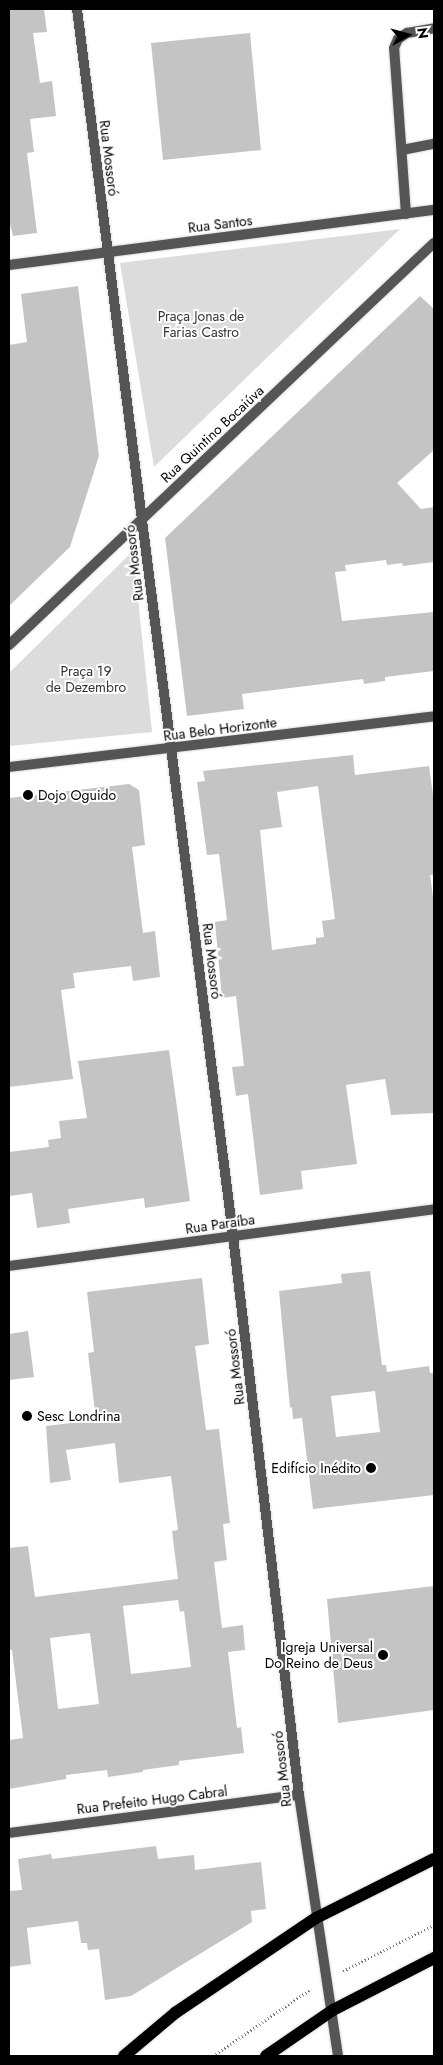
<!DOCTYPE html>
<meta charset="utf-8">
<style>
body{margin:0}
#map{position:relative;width:443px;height:2065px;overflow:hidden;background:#fff;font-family:Jost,sans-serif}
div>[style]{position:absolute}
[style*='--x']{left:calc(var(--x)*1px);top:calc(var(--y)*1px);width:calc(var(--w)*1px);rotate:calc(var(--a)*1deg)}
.green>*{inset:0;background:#dcdcdc}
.building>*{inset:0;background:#c4c4c4}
.path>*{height:3px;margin-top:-1.5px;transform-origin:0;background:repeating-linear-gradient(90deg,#777 0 1px,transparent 0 3.5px)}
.roads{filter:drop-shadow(0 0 1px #dbdbdb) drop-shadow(0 0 1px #dbdbdb)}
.service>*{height:10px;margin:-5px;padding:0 5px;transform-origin:5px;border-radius:5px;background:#555}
.minor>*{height:10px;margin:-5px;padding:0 5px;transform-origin:5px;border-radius:5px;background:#555}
.tertiary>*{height:10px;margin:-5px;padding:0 5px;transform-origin:5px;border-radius:5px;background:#555}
.primary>*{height:12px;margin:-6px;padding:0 6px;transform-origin:6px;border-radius:6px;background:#000}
.dots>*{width:14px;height:14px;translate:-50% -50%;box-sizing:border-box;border:2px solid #fff;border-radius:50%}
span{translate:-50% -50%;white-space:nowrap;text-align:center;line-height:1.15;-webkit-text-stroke:4px #fff;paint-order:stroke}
.street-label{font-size:14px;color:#000}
.park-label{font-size:14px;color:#333}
.poi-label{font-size:14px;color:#000}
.left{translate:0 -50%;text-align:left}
.right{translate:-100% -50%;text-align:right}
.frame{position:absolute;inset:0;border:10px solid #000;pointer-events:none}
.north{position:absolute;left:383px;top:10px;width:50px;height:50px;-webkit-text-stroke:4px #fff;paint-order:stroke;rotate:83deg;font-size:14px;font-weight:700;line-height:20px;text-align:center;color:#000}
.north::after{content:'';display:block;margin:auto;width:18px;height:22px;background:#000;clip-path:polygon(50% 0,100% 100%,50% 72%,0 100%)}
</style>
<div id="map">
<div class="green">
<i style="clip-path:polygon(400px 229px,154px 467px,120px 263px)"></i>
<i style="clip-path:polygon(133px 551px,152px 732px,9px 746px,9px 673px)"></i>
</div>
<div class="building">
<i style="clip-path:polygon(9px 9px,44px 9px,47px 32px,33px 33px,40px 83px,52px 81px,56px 116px,30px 119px,34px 152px,27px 153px,37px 233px,13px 236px,9px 220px)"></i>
<i style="clip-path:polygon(250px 33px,261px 150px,163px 160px,151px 43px)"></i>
<i style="clip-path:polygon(78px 286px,99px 456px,70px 547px,9px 606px,9px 345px,27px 342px,21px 294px)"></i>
<i style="clip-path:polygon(420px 296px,434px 309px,434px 450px,397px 483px,421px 509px,434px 507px,434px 562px,403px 566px,402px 563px,387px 565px,386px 560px,345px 565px,346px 571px,335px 572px,342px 621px,434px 612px,434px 671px,385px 677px,385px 681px,364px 684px,363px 679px,242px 694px,244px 709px,187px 716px,165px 538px)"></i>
<i style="clip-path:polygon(evenodd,353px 755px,355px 775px,429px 766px,434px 802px,434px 875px,430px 875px,434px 904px,434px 1113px,391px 1115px,385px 1079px,346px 1085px,357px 1164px,301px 1171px,303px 1189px,260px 1195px,248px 1094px,236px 1096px,232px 1067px,244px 1066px,236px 996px,222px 998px,215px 922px,227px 920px,219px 854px,207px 855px,197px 782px,205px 781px,203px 771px,353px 755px,318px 786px,335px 919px,322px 921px,324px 937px,316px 938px,316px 944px,272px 950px,260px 830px,282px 827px,277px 792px,318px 786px)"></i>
<i style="clip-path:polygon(129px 784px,139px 790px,145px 845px,132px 847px,143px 933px,155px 931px,160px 977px,133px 981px,131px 966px,73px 973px,75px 988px,61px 990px,73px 1079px,9px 1087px,9px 798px)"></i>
<i style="clip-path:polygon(169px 1050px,190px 1201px,145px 1208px,144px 1198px,68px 1209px,70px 1223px,37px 1228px,32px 1193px,9px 1196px,9px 1152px,49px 1147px,48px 1140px,61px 1138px,59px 1121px,87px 1118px,78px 1061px)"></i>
<i style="clip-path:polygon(evenodd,370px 1271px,382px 1365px,386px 1365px,387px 1372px,429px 1366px,430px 1373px,434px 1373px,434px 1495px,313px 1509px,302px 1418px,293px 1419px,292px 1407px,290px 1408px,279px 1291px,342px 1283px,341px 1274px,370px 1271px,375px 1391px,380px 1432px,336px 1437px,331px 1396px,375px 1391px)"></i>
<i style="clip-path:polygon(evenodd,202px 1278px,209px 1344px,195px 1346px,206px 1430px,219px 1429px,230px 1523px,223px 1524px,227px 1560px,214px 1562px,222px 1628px,243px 1625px,245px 1650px,228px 1652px,237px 1728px,241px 1727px,244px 1753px,179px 1761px,179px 1765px,143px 1770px,143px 1772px,108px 1777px,107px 1770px,66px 1775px,66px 1779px,9px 1789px,9px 1740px,23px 1738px,12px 1650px,9px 1650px,9px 1548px,28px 1546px,35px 1597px,178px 1579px,172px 1531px,178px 1530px,171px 1476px,119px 1483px,115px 1443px,66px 1450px,71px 1480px,50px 1483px,46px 1426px,96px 1420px,88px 1353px,94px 1352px,87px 1292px,202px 1278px,178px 1600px,180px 1612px,184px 1611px,191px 1667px,131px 1674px,123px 1606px,178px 1600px,202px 1278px,90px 1633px,99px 1704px,58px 1709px,50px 1638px,90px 1633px)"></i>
<i style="clip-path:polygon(28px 1331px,34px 1377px,9px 1380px,9px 1334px)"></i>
<i style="clip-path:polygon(434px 1586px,434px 1710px,338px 1723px,327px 1599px)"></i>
<i style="clip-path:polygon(156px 1846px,158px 1859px,194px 1855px,195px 1870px,261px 1862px,266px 1909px,251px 1911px,252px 1922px,131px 1996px,105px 2000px,99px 1949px,88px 1950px,87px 1943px,81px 1943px,78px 1921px,27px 1928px,31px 1964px,9px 1967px,9px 1891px,22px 1890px,18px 1859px,51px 1854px,52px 1859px)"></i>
</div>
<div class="path">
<i style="--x:343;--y:1971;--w:102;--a:-26.8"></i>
<i style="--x:213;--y:2056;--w:119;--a:-34.4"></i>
</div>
<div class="roads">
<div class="service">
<i style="--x:402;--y:150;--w:33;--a:-11"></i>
<i style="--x:406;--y:214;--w:166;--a:-94.1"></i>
<i style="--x:394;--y:48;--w:10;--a:-66"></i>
<i style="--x:398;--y:39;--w:11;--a:-34"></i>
<i style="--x:407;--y:33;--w:27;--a:-10"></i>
</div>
<div class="minor">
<i style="--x:77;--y:9;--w:1237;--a:82.75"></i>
<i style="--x:233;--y:1236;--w:563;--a:83.27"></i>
<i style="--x:299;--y:1795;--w:264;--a:81.5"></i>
<i style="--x:9;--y:265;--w:429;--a:-7.4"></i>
<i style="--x:9;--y:767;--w:428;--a:-6.8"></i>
<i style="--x:9;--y:1266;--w:429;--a:-7.6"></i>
</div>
<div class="tertiary">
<i style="--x:9;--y:645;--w:585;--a:-43.41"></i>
<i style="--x:9;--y:1833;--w:292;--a:-7.5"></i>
</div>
<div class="primary">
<i style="--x:124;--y:2056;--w:67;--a:-40.1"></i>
<i style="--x:175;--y:2013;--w:170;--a:-34"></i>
<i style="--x:316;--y:1918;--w:132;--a:-26.6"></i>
<i style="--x:266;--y:2056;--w:81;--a:-34.5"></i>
<i style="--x:333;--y:2010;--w:114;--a:-27.2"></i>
</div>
</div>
<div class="dots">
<i style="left:28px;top:795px;background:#000"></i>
<i style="left:27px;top:1416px;background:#000"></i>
<i style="left:371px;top:1468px;background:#000"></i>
<i style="left:383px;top:1655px;background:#000"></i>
</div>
<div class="street-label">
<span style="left:109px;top:158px;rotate:83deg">Rua Mossoró</span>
<span style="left:220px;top:224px;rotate:-7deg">Rua Santos</span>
<span style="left:212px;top:434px;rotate:-43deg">Rua Quintino Bocaiúva</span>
<span style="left:134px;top:563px;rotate:-97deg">Rua Mossoró</span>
<span style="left:220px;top:729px;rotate:-7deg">Rua Belo Horizonte</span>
<span style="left:212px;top:961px;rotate:83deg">Rua Mossoró</span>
<span style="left:220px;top:1224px;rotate:-8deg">Rua Paraíba</span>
<span style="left:235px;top:1367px;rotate:-97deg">Rua Mossoró</span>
<span style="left:282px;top:1769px;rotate:-97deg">Rua Mossoró</span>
<span style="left:152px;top:1800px;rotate:-7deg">Rua Prefeito Hugo Cabral</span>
</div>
<div class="park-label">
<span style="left:201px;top:324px">Praça Jonas de<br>Farias Castro</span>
<span style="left:86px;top:679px">Praça 19<br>de Dezembro</span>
</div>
<div class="poi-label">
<span class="left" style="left:38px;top:795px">Dojo Oguido</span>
<span class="left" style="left:37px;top:1416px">Sesc Londrina</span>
<span class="right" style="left:361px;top:1468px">Edifício Inédito</span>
<span class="right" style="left:373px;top:1655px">Igreja Universal<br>Do Reino de Deus</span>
</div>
<div class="frame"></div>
<div class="north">N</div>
</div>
